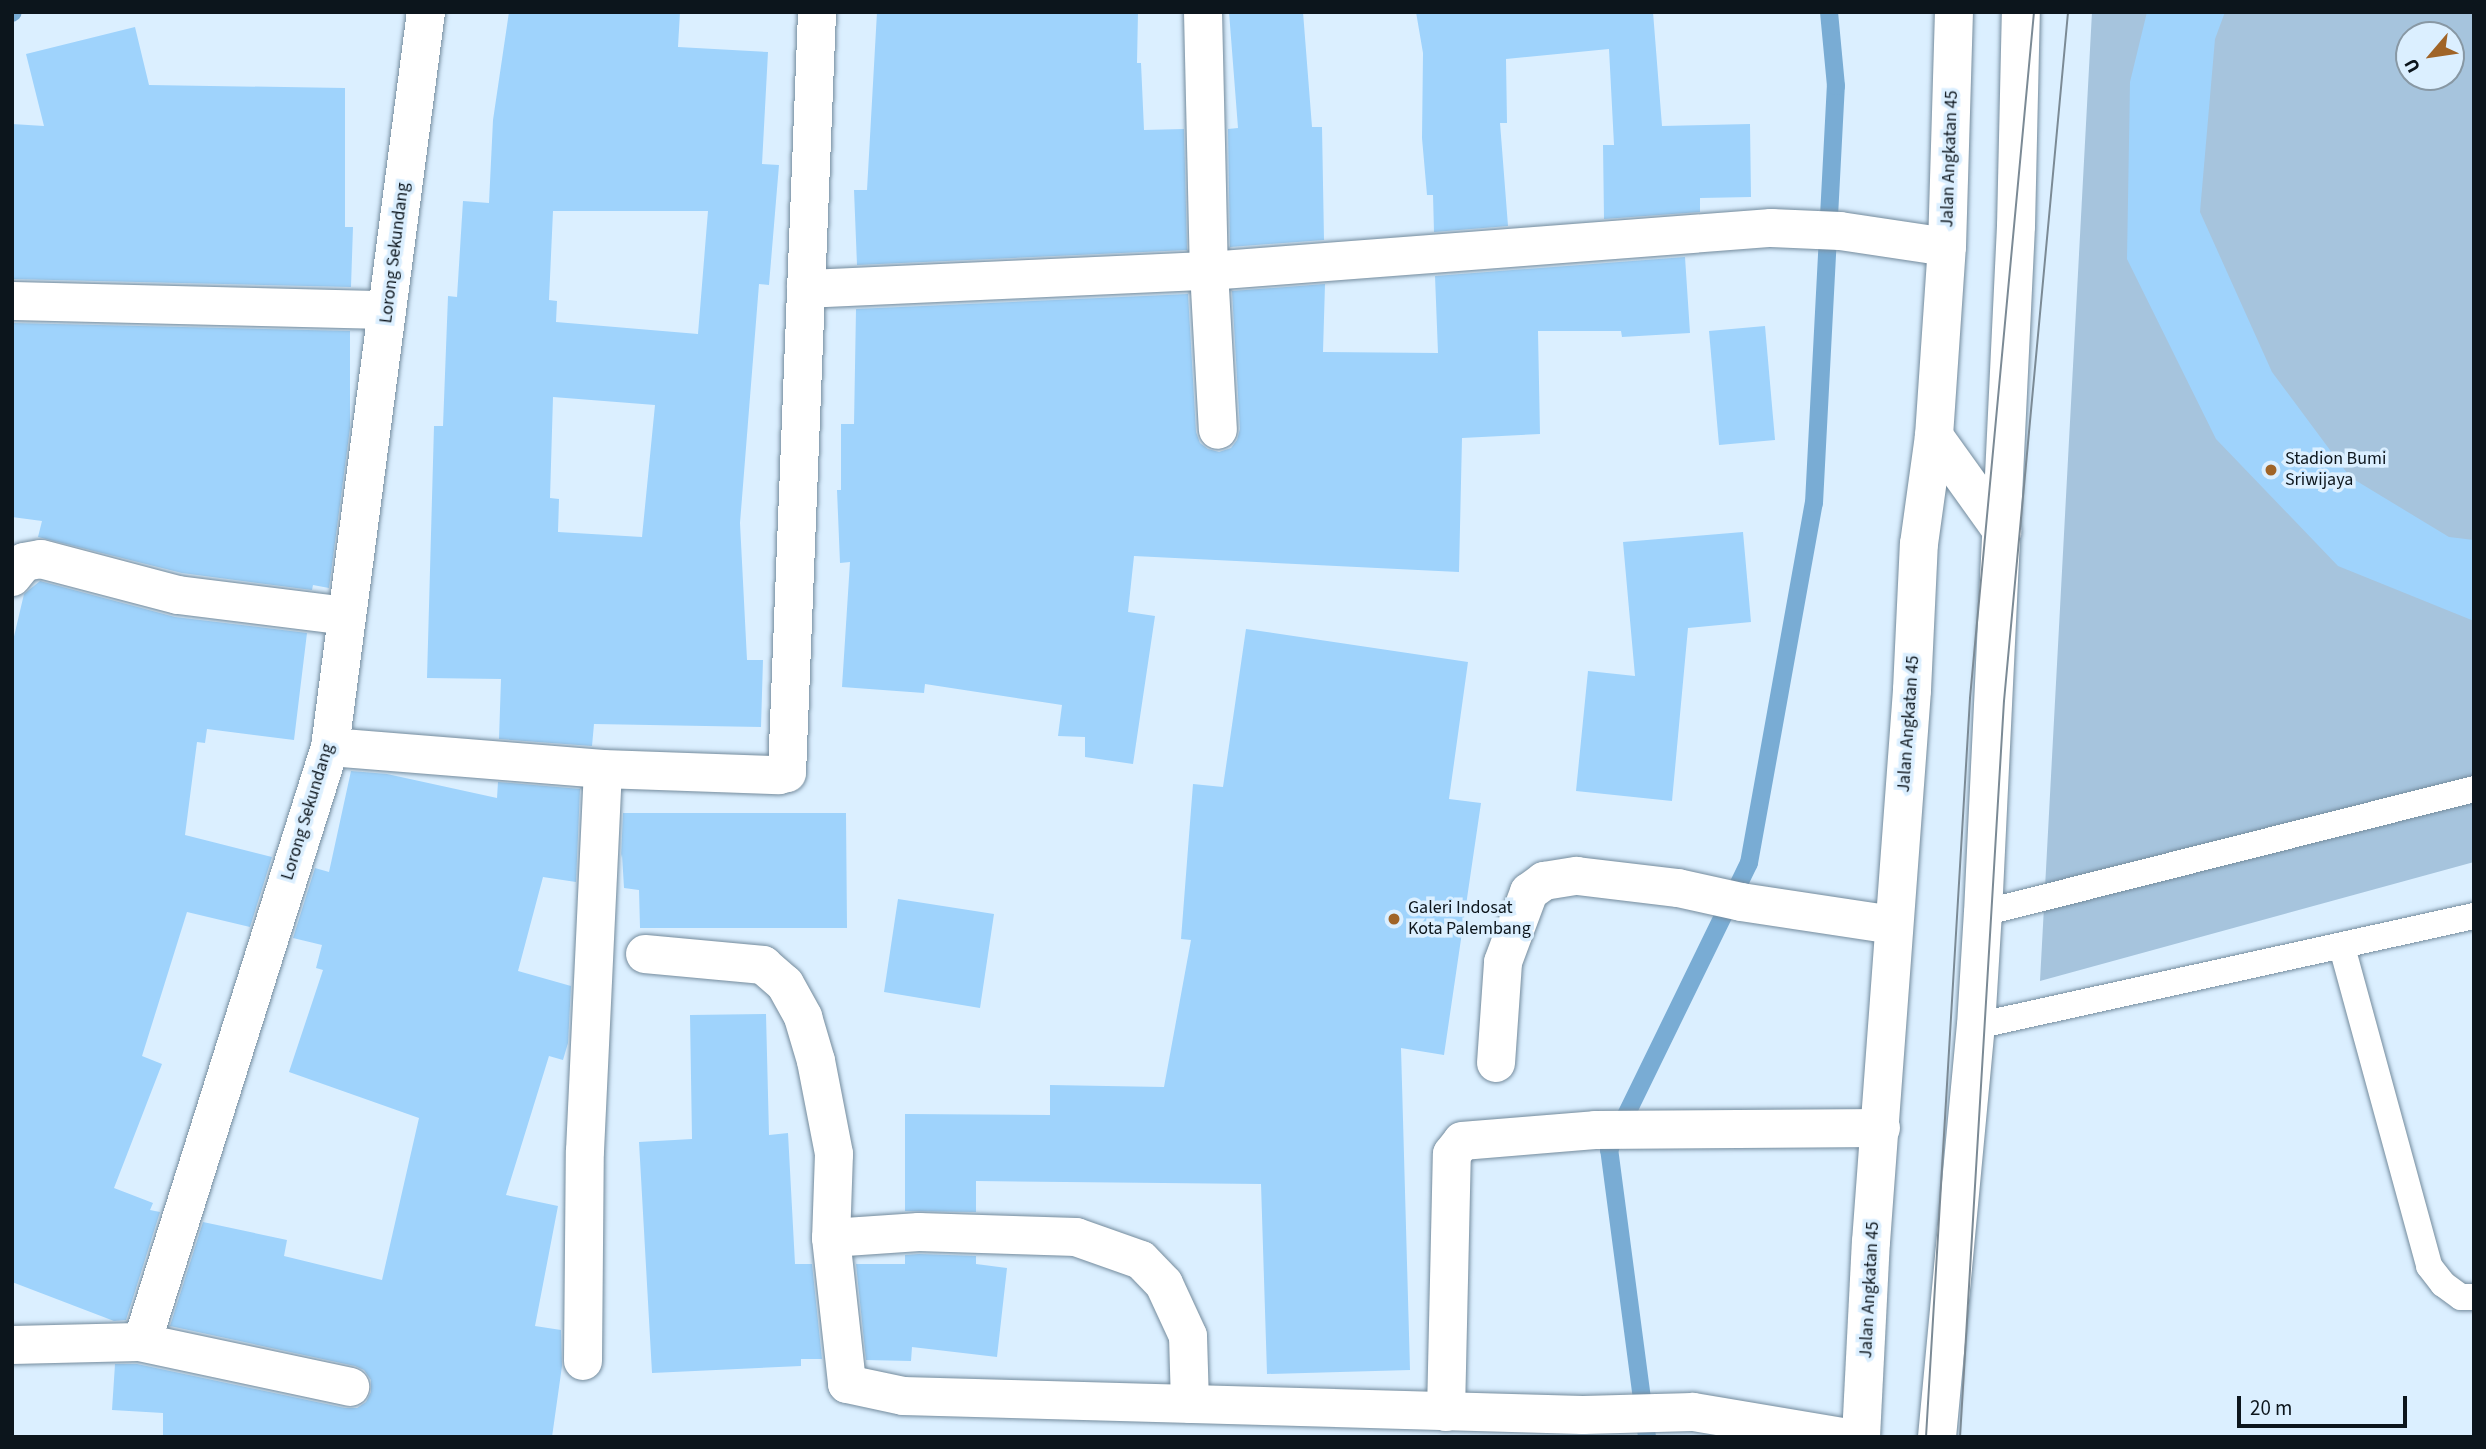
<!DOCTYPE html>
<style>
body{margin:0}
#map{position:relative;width:2486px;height:1449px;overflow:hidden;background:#dbefff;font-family:"Source Sans 3",sans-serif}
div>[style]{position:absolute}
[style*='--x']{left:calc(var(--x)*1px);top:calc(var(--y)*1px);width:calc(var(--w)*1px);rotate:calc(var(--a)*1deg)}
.green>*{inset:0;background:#a6c4dd}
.stream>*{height:18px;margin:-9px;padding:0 9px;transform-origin:9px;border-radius:9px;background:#79acd4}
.building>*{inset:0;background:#9fd3fc}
.roads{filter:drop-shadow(0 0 2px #748b9d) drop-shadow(0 0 2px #748b9d)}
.lane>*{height:26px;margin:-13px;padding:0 13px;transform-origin:13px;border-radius:13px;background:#fff}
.street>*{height:38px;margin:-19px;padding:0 19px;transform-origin:19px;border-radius:19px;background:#fff}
.primary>*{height:38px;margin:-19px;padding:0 19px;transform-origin:19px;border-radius:19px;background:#fff}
.tram>*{height:2px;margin:-1px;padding:0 1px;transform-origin:1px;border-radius:1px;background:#7b8a95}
.dots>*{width:19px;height:19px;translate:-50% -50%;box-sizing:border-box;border:4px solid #dbefff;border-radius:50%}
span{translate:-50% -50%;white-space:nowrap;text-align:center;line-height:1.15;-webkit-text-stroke:7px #dbefff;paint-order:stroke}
.street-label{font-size:18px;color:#0c151c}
.poi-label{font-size:18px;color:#0c151c}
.left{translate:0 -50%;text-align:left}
.frame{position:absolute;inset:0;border:14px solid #0c151c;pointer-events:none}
.north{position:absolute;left:2395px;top:21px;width:70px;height:70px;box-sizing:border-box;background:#dbefff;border:2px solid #8898a4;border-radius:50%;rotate:241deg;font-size:19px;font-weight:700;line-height:28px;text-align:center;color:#0c151c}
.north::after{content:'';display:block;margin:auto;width:24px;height:32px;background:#a06427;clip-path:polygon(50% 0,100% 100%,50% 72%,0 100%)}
.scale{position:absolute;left:2237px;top:1396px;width:170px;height:32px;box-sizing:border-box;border:4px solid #0c151c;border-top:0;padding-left:9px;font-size:21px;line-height:24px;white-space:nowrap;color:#0c151c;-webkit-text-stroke:5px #dbefff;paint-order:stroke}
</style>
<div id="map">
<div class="green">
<i style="clip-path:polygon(evenodd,2092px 12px,2474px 12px,2474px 862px,2040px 981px,2092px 12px,2409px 35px,2451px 35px,2451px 77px,2409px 77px,2409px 35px)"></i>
</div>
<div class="stream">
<i style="--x:12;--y:13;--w:1;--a:-45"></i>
<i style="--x:1647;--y:1437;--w:290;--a:-97.5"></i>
<i style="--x:1609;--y:1150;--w:319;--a:-64"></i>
<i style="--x:1749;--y:863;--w:366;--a:-79.8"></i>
<i style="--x:1814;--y:503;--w:418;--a:-87"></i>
<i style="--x:1836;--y:86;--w:74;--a:-95.4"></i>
</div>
<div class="building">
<i style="clip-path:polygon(evenodd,509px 12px,680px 12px,678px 47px,768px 52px,762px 164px,779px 165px,769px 285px,759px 284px,740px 523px,747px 660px,763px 660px,761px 727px,594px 724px,592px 746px,499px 739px,501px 679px,427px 678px,434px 426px,443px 426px,448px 296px,457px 297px,463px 201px,489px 203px,493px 120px,509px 12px,553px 211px,708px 211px,698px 334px,556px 322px,557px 301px,549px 300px,553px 211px,509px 12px,553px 397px,655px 405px,642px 537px,558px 532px,559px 499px,550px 498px,553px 397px)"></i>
<i style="clip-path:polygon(877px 12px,1138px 12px,1137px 63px,1141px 63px,1144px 130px,1184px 129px,1187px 250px,857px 265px,854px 190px,867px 190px)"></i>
<i style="clip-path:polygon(1229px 12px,1303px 12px,1312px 127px,1322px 127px,1324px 240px,1230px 247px,1228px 129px,1238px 128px)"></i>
<i style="clip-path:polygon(1416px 12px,1653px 12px,1662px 126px,1750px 124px,1751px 197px,1700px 198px,1700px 212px,1604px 219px,1603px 145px,1614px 145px,1609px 49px,1506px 59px,1507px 123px,1500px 123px,1508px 226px,1434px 232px,1433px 195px,1427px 195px,1422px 138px,1423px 53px)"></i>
<i style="clip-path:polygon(2147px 12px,2225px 12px,2215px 39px,2200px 212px,2272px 372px,2350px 477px,2449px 537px,2474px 540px,2474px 621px,2338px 566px,2216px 439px,2127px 259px,2130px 82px)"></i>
<i style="clip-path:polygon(135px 27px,149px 85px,345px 88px,345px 227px,353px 227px,351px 287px,12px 279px,12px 124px,44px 126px,26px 54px)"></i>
<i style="clip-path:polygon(1685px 257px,1690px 333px,1622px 337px,1621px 331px,1538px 331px,1540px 434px,1462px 438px,1459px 572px,1134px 556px,1128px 612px,1155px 616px,1133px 764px,1085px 757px,1085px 737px,1058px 736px,1062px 705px,925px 684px,924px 693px,842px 687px,850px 562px,840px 563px,837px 490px,841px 490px,841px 424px,854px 424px,856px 309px,1188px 294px,1196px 432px,1200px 443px,1208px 449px,1219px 452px,1231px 448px,1237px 440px,1240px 429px,1232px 291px,1325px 284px,1323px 352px,1438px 353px,1435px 276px)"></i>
<i style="clip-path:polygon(12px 323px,350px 331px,350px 428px,329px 588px,313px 585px,312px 590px,182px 573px,38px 537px,42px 521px,12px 517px)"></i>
<i style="clip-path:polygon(1765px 326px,1775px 440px,1719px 445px,1709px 331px)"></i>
<i style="clip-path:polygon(1743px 532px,1751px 622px,1688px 628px,1672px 801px,1576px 791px,1588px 671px,1635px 676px,1623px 542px)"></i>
<i style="clip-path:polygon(40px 581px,175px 617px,307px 633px,294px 740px,207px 729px,205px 743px,197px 742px,185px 835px,272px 857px,250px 927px,187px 912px,142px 1056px,162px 1064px,114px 1188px,153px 1203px,150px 1210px,160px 1212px,126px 1320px,114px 1321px,12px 1282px,12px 645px,24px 594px)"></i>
<i style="clip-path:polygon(1246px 629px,1468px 662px,1449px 799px,1481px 803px,1444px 1055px,1401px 1048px,1410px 1370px,1267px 1374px,1261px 1184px,976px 1181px,976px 1212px,905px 1211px,905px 1114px,1050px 1115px,1050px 1085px,1164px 1087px,1191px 940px,1181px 939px,1193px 784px,1223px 787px)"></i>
<i style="clip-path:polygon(351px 771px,387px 774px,497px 798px,498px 782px,580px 789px,576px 882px,543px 877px,518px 971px,571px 986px,568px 1043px,563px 1060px,549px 1056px,506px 1195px,558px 1206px,535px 1326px,561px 1330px,562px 1366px,552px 1437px,163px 1437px,163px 1413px,112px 1410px,115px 1364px,137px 1364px,345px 1408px,357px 1408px,366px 1402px,371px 1392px,371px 1380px,364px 1370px,355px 1366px,170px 1326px,203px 1222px,287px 1240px,284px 1256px,382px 1280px,419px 1118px,289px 1072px,323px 970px,316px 968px,322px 945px,293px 938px,315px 868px,329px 872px)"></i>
<i style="clip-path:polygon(623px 813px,846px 813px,847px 928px,640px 928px,639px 890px,624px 888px,622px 854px,621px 858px)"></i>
<i style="clip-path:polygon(898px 899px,994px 914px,980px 1008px,884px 992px)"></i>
<i style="clip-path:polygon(766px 1014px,769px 1135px,788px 1133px,795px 1264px,812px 1264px,822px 1359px,801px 1359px,801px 1366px,652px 1373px,639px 1142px,692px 1139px,690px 1015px)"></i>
<i style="clip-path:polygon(919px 1254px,976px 1256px,976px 1264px,1007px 1268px,997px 1357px,912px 1347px,911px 1361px,866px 1360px,856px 1264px,905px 1264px,905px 1255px)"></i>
</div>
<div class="roads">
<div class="lane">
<i style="--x:1983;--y:913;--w:506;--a:-14.17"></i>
<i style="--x:2342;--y:947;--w:331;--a:74.7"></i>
<i style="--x:2429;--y:1266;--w:23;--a:52"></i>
<i style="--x:2443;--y:1284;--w:22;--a:36"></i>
<i style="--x:2461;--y:1297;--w:13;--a:0"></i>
<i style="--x:1976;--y:1026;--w:510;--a:-12.46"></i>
</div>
<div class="street">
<i style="--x:1203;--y:12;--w:259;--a:88.7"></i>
<i style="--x:1209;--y:271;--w:159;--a:86.8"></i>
<i style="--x:806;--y:289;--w:403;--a:-2.6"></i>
<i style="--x:1209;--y:271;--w:564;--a:-4.38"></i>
<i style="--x:1771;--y:228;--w:69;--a:2.5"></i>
<i style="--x:1840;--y:231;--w:108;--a:8.5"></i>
<i style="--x:12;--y:301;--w:375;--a:1.4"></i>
<i style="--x:12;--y:577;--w:19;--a:-51"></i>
<i style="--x:24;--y:562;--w:17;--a:-10"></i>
<i style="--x:41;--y:559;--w:142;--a:14.7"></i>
<i style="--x:178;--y:595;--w:170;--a:7.1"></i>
<i style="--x:330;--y:747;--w:274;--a:4.6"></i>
<i style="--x:603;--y:769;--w:176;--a:2"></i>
<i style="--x:779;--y:775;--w:8;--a:-14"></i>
<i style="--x:787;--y:773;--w:762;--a:-87.74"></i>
<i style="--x:645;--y:954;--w:119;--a:5.3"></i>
<i style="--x:763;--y:965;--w:29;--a:41"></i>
<i style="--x:785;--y:984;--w:38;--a:61"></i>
<i style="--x:803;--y:1017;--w:46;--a:73.5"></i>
<i style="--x:816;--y:1061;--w:95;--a:79"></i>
<i style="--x:834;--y:1154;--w:84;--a:92"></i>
<i style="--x:831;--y:1238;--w:147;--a:83.7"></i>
<i style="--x:847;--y:1384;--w:57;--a:12.1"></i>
<i style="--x:903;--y:1396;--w:680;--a:1.6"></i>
<i style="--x:1583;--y:1415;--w:110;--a:-1.6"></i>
<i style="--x:1693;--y:1412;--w:152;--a:9.5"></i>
<i style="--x:1496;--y:1063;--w:101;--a:-86"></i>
<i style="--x:1503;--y:962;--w:75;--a:-69.6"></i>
<i style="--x:1529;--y:892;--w:19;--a:-36"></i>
<i style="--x:1544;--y:881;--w:33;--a:-9"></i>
<i style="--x:1577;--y:876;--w:102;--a:6.8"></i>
<i style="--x:1678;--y:888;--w:65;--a:12.5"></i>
<i style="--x:1741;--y:902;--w:154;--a:8.6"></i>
<i style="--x:831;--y:1238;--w:88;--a:-3.9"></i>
<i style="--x:919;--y:1232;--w:157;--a:1.8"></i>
<i style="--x:1076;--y:1237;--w:69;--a:19.5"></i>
<i style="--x:1141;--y:1260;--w:33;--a:46"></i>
<i style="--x:1164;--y:1284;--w:57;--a:65.2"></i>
<i style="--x:1188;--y:1336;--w:68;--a:88.3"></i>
<i style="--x:139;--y:1342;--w:216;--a:12"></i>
<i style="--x:12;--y:1345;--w:127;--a:-1.4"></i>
<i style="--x:139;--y:1342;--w:11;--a:-56"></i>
<i style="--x:145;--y:1333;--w:615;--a:-72.48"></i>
<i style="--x:330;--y:747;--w:741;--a:-82.56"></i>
<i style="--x:583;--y:1361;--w:210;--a:-89.5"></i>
<i style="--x:585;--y:1151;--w:382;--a:-87.3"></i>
<i style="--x:1446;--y:1412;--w:258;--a:-88.7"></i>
<i style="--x:1452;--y:1154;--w:16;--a:-52"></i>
<i style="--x:1462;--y:1141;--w:133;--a:-4.7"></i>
<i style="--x:1595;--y:1130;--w:286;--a:-0.4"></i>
</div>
<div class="primary">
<i style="--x:1934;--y:436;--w:117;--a:54.4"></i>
<i style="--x:1861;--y:1437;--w:195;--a:-87.1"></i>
<i style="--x:1871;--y:1242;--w:554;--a:-85.75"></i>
<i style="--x:1912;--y:690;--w:146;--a:-87.3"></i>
<i style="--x:1919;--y:544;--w:109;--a:-82.1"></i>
<i style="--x:1934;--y:436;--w:189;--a:-86.1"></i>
<i style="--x:1947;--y:247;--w:235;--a:-88.3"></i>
<i style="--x:1937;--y:1437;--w:413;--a:-84.6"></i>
<i style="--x:1976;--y:1026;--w:113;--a:-86.5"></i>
<i style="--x:1983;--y:913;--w:688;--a:-87.25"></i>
<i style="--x:2016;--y:226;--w:214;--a:-88.7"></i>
</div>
</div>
<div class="tram">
<i style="--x:1926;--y:1437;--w:740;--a:-86.59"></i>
<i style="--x:1970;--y:698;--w:689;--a:-84.67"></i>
<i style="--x:1960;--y:1437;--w:737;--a:-86.58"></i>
<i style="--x:2004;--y:701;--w:692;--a:-84.69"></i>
</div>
<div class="dots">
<i style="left:2271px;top:470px;background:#a06427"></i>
<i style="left:1394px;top:919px;background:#a06427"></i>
</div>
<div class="street-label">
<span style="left:1950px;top:159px;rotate:-88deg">Jalan Angkatan 45</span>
<span style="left:395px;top:253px;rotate:-83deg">Lorong Sekundang</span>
<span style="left:1909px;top:724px;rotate:-86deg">Jalan Angkatan 45</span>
<span style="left:308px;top:812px;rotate:-73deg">Lorong Sekundang</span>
<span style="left:1870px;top:1290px;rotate:-87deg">Jalan Angkatan 45</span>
</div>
<div class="poi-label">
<span class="left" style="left:2285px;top:470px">Stadion Bumi<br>Sriwijaya</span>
<span class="left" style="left:1408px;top:919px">Galeri Indosat<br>Kota Palembang</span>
</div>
<div class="frame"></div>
<div class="north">U</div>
<div class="scale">20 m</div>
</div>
